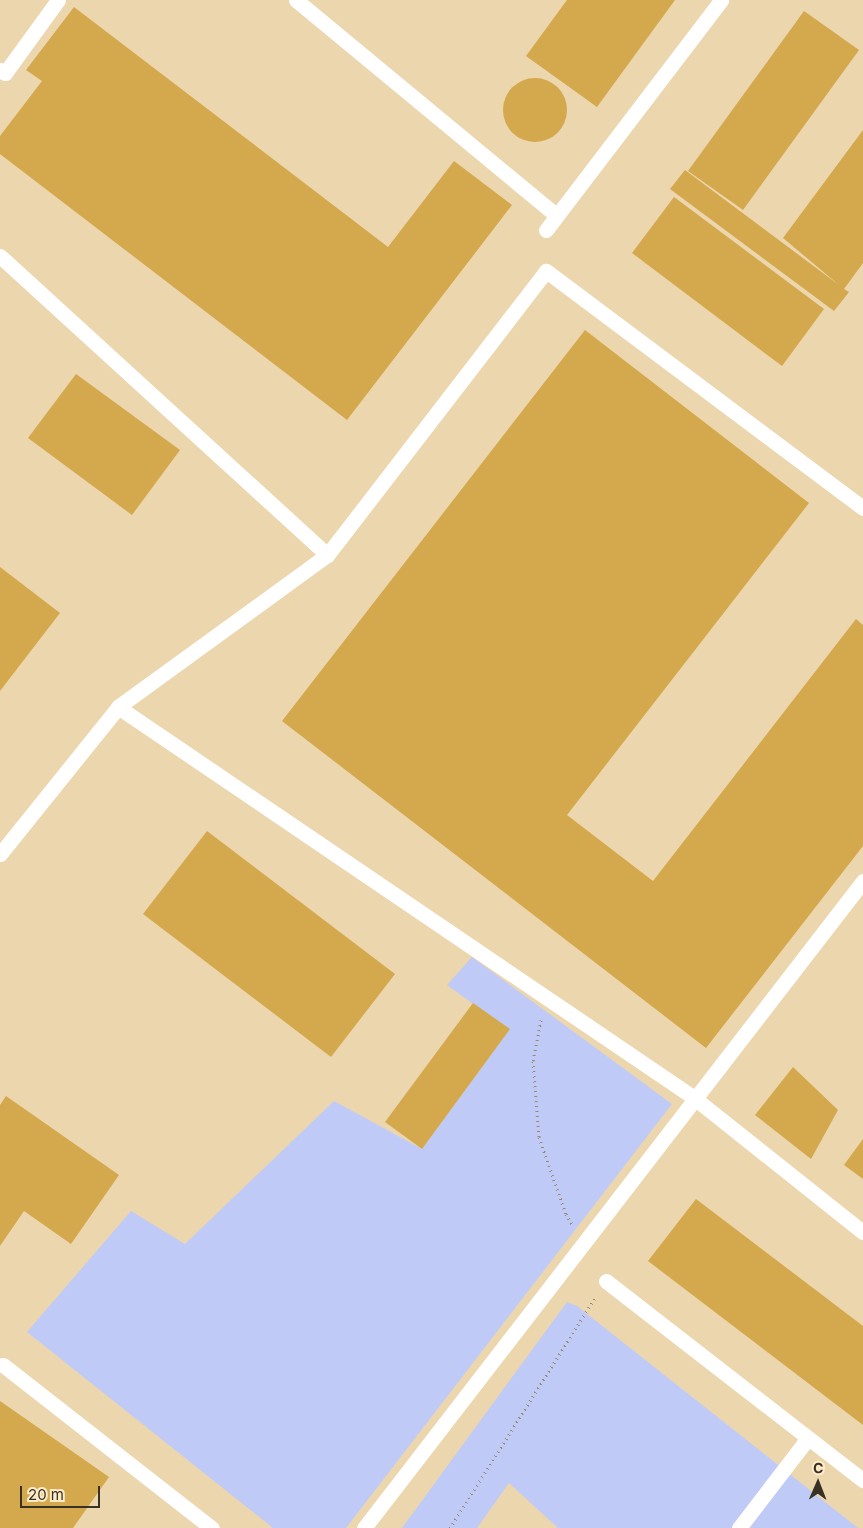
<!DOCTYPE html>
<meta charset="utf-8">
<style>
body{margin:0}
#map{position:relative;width:863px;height:1528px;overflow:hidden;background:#f0debd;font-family:Inter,sans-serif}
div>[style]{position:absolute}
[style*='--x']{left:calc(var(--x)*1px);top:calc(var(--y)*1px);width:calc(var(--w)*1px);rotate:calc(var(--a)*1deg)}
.built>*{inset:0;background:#ecd6ad}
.green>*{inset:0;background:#bfcaf6}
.building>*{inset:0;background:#d4a84c}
.round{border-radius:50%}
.path>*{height:3px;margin-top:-1.5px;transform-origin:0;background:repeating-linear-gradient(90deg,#968a73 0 1px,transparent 0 5px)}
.service>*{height:15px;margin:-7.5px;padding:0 7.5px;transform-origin:7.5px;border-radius:7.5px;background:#fff}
span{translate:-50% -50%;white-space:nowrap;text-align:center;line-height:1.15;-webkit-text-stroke:4px #feecc9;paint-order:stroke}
.north{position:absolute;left:793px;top:1458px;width:50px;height:50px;-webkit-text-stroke:4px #feecc9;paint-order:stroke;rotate:1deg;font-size:14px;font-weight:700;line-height:20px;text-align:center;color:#383124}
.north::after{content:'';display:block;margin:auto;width:18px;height:22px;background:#383124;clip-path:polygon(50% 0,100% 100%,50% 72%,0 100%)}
.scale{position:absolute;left:20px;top:1486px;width:80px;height:22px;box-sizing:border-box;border:2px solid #383124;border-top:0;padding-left:6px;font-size:15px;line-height:18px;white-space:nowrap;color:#383124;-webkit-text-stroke:4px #feecc9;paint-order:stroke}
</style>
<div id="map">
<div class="built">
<i style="clip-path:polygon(0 0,863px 0,863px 1528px,0 1528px)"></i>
</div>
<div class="green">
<i style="clip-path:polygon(472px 957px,672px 1104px,346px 1528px,273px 1528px,27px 1332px,131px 1211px,185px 1244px,334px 1101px,422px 1149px,509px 1030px,447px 985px)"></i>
<i style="clip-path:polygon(567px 1302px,577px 1306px,858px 1528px,558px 1528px,509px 1483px,477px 1528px,402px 1528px)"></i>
</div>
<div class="building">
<i style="clip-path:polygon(567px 0,675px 0,597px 107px,526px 56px)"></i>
<i style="clip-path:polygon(74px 7px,388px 247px,454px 161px,512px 205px,347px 420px,0 154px,0 136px,42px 81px,26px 70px)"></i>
<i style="clip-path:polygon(804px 11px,859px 50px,743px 210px,688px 171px)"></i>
<i class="round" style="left:503px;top:78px;width:64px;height:64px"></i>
<i style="clip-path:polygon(863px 130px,863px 263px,844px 289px,849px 292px,834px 311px,670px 189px,685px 170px,839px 285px,783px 238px)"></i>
<i style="clip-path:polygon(674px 197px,824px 309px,782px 366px,632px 253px)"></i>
<i style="clip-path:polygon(585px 330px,809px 503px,567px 815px,653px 881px,856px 619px,863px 625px,863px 846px,706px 1048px,282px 721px)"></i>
<i style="clip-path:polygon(76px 374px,180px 450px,132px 515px,28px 438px)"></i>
<i style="clip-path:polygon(0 567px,60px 613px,0 691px)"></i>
<i style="clip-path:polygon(207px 831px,395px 974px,331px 1057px,143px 914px)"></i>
<i style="clip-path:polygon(473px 1003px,510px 1029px,422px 1149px,385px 1122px)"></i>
<i style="clip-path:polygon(793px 1067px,838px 1110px,811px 1159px,755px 1115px)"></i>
<i style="clip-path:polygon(6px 1096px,119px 1175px,71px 1244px,24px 1211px,0 1246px,0 1105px)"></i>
<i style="clip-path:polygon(863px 1139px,863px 1179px,844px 1165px)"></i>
<i style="clip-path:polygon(696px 1199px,863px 1326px,863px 1425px,648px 1261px)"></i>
<i style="clip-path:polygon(0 1401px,109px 1477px,73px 1528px,0 1528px)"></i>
</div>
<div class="path">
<i style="--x:541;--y:1020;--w:42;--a:101"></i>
<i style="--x:533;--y:1061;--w:76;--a:85.5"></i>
<i style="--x:539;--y:1137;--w:82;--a:70.7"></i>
<i style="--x:566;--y:1214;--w:12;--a:59"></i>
<i style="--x:450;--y:1528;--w:272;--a:-57.8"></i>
</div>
<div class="service">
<i style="--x:296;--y:0;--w:337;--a:39.6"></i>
<i style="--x:0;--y:70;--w:6;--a:31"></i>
<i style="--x:5;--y:73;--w:90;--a:-54"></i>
<i style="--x:546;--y:230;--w:289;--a:-52.7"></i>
<i style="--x:0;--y:256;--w:443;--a:42.4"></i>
<i style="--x:863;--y:508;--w:396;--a:-143.2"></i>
<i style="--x:546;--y:271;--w:359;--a:127.6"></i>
<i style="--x:327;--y:555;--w:258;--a:144"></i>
<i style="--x:118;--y:707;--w:695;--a:34.15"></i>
<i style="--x:693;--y:1097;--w:217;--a:38.5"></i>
<i style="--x:0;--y:854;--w:189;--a:-51.2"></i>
<i style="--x:606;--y:1281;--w:325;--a:37.8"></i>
<i style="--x:3;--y:1365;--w:265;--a:38"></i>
<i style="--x:364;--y:1528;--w:817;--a:-52.36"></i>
<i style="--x:739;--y:1528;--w:113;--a:-52.5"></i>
</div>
<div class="north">С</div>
<div class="scale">20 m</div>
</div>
